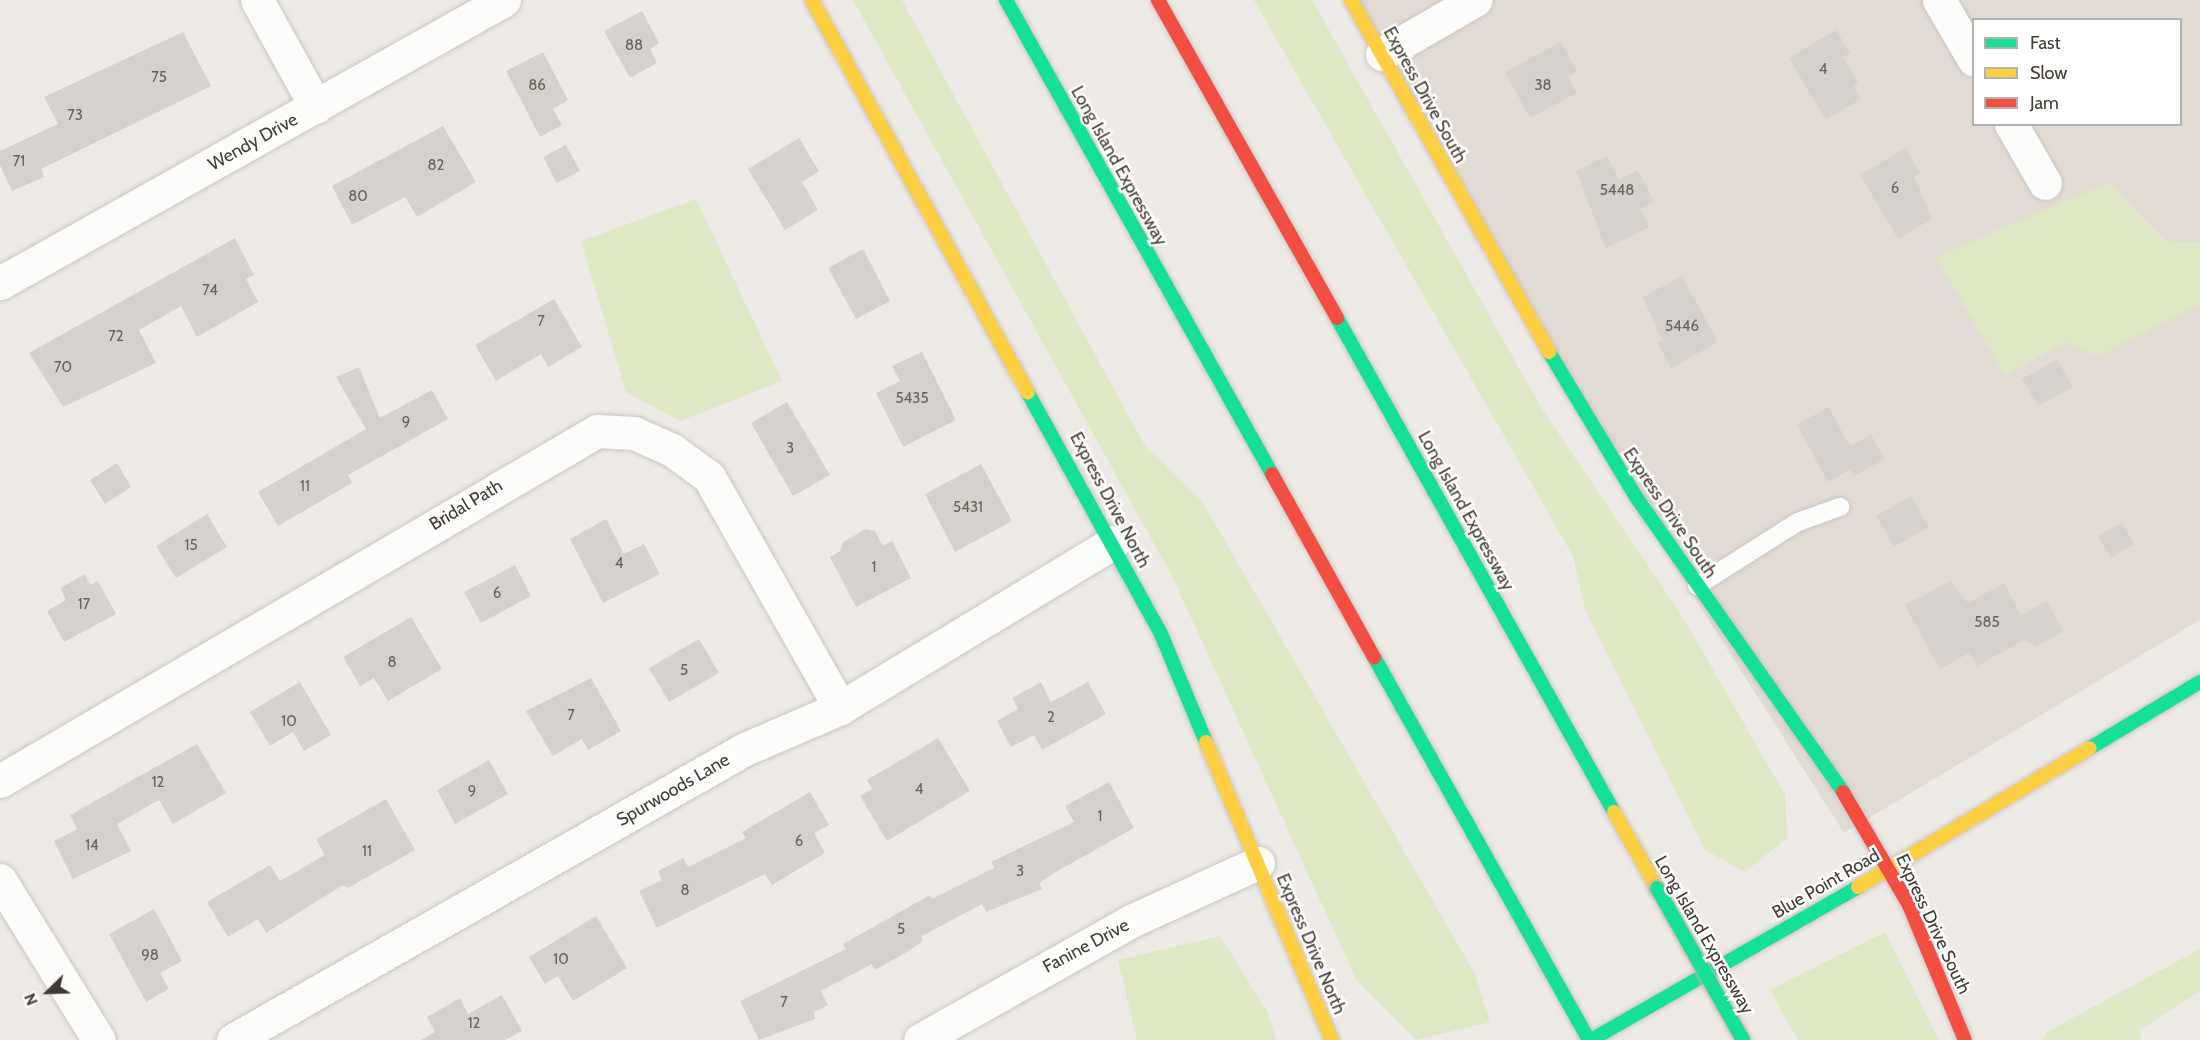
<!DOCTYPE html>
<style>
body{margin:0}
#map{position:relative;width:2200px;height:1040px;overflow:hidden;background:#eeeae6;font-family:Cabin,sans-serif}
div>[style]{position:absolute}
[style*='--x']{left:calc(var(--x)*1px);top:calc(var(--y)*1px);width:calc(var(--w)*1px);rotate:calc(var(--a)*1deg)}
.residential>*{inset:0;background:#e2dbd3}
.green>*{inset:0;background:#dee8c4}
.building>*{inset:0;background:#d6d1cd}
.roads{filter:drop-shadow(0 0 2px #cac6c2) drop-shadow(0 0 2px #cac6c2)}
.lane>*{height:18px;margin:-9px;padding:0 9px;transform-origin:9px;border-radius:9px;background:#fcfcfb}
.street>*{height:33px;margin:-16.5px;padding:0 16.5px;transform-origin:16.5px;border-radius:16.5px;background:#fcfcfb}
.fast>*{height:14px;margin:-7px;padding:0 7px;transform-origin:7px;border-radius:7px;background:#16e098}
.slow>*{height:14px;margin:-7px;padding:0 7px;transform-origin:7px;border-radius:7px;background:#ffcf43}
.jam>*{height:14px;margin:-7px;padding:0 7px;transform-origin:7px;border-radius:7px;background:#f24e42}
.bridges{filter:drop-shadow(0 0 2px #c6b4a1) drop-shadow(0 0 2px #c6b4a1)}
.fast-bridge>*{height:14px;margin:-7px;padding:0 7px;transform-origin:7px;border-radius:7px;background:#16e098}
span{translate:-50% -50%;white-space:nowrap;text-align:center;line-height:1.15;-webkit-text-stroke:5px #fff;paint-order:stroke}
.number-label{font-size:15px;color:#68625b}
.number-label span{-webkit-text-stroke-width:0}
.street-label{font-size:18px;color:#423b33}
.legend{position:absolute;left:1972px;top:18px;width:210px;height:108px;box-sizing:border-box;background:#fff;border:2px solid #b3b1ad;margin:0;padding:8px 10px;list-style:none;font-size:18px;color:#423b33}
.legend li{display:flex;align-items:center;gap:12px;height:30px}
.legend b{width:30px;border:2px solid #b3b1ad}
.north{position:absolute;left:18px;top:962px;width:60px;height:60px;-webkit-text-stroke:4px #fff;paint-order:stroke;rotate:247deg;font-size:16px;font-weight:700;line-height:24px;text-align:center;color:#423b33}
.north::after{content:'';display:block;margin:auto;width:21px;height:27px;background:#423b33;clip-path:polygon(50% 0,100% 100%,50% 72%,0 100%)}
</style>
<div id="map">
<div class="residential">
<i style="clip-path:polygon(evenodd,1355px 0,2200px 0,2200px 620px,1844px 833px,1630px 496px,1355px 0,1974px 20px,2180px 20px,2180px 124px,1974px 124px,1974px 20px)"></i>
</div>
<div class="green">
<i style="clip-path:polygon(853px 0,902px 0,1145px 446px,1202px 501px,1475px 974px,1490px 1022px,1416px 1040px,1357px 981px,1172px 576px)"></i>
<i style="clip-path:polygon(1254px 0,1312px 0,1542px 409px,1684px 619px,1785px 795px,1787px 838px,1745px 872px,1705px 850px,1585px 609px,1573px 556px)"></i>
<i style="clip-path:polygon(2109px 182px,2166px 241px,2200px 242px,2200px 304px,2099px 356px,2065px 342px,2005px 376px,1936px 257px)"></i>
<i style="clip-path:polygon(696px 199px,782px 381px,680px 421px,626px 392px,581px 241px)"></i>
<i style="clip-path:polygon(1885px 932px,1939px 1040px,1798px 1040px,1770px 990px)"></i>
<i style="clip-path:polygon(1220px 936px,1268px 1013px,1276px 1040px,1137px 1040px,1118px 960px)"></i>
<i style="clip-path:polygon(2200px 949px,2200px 991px,2140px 1030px,2141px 1040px,2043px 1040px,2047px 1032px)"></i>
</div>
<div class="building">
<i style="clip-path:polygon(642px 11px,659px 43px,650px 49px,657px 63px,630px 78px,604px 31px)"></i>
<i style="clip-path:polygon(1836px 30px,1850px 53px,1843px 57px,1858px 82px,1853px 85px,1861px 99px,1826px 120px,1789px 58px)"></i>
<i style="clip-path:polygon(183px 32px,211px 86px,41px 169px,44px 177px,12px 191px,0 165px,0 151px,58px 124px,44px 97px)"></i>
<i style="clip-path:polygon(1561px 42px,1577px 71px,1568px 77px,1577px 93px,1530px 118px,1505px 72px)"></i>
<i style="clip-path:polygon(543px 52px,568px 100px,553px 109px,562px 125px,540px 137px,506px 71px)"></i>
<i style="clip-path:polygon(443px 126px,476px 182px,417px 217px,405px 197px,352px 225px,332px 186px)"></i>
<i style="clip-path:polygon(799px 138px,819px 171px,802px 182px,818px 210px,785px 230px,748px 169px)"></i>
<i style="clip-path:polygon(566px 145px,580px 171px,557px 183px,543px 157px)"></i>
<i style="clip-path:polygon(1906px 148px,1920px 173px,1914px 177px,1932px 219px,1898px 239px,1860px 175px)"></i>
<i style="clip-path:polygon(1607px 156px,1619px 180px,1638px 170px,1654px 202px,1640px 209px,1649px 227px,1606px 248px,1576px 171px)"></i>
<i style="clip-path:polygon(235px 238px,254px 275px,246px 279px,258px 302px,197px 337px,181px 306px,139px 330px,156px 363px,63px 407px,29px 353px)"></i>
<i style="clip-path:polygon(863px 249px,890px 301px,856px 319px,828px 268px)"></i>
<i style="clip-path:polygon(1682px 276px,1718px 342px,1671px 368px,1657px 342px,1662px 340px,1643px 297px)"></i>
<i style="clip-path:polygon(554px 299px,582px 347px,548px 367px,541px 354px,496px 381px,475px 345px)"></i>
<i style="clip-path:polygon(922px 352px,956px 420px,903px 447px,876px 393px,900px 381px,892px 366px)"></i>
<i style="clip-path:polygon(2057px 360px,2073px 387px,2038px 406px,2022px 379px)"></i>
<i style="clip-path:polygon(359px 367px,380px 418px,432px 390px,448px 419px,348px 475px,352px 483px,278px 526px,258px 492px,366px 429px,336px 377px)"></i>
<i style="clip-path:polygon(787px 402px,830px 475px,793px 496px,751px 423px)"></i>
<i style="clip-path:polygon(1828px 407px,1850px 446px,1871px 435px,1885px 459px,1854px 476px,1850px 469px,1828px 482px,1797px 425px)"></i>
<i style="clip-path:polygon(117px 463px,131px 487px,105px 504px,90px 480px)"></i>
<i style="clip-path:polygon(981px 464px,1012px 521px,955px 552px,925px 494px)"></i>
<i style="clip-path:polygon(1911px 496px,1929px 527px,1894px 547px,1876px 516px)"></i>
<i style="clip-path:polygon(207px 514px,227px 547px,176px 578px,156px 546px)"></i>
<i style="clip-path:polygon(606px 519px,624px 554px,644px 544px,660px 574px,603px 603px,570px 539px)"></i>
<i style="clip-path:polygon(2122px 522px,2134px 544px,2111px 558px,2098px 536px)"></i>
<i style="clip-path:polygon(866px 529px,875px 531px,883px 546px,892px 541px,911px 578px,856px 607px,830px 557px,840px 551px,843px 542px)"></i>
<i style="clip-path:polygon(515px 565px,531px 596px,481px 623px,464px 592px)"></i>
<i style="clip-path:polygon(85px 574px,90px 585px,98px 581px,116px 614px,64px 642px,47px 611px,66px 600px,60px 588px)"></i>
<i style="clip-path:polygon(1951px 581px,1968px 603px,2004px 583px,2021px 615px,2047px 601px,2063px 631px,2035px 647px,2024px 640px,1977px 666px,1969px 653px,1940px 669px,1905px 605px)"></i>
<i style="clip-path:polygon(411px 617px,442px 669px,388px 701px,374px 678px,360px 686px,343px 657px)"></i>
<i style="clip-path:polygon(699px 639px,719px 673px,669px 702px,649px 668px)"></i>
<i style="clip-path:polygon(591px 678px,621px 731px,588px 750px,582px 739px,553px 756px,526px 711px)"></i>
<i style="clip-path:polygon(300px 682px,331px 735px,304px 751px,293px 732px,270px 746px,250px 712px)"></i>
<i style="clip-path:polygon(1041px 682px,1051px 702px,1088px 682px,1106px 714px,1042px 750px,1034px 735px,1011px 747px,997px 721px,1018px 709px,1012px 698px)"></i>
<i style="clip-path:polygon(938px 738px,970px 791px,887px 841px,860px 796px,872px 789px,867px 780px)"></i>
<i style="clip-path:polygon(197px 744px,226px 793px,173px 824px,159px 800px,117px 824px,131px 851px,73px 879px,54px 841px,77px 829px,70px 815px)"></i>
<i style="clip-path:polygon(489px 760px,508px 794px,455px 824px,437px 790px)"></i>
<i style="clip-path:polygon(1109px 782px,1134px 828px,1054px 873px,1039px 883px,1042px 889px,986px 912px,982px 904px,922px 936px,922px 942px,905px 953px,875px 970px,872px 964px,821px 991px,828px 1005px,814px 1012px,815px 1019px,759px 1040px,740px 1001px,846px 949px,843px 944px,930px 895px,932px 899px,994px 868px,991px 862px,1074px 822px,1065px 806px)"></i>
<i style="clip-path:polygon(810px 792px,829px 825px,814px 833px,825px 853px,772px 885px,765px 874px,657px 928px,639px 891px,662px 880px,658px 871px,683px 858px,688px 867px,746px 838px,742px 832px)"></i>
<i style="clip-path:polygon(386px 799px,415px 850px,348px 888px,343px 885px,266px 933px,258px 919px,228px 937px,207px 902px,270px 865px,280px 881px,325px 855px,316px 839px)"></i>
<i style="clip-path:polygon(154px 909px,182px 961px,160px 973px,169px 989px,146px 1002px,109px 934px)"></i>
<i style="clip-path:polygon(596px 916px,627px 968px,573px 1001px,558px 976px,545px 984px,529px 957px)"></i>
<i style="clip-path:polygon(502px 995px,522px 1031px,505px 1040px,421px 1040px,435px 1032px,427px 1017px,460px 998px,468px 1014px)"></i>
</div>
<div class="roads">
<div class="lane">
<i style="--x:1697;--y:586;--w:120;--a:-32.4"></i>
<i style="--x:1798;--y:522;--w:45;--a:-19.7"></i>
</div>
<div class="street">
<i style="--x:257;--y:0;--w:122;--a:61.1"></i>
<i style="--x:1939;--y:0;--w:69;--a:59.7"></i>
<i style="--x:1382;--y:54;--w:108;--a:-30.1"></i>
<i style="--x:2011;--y:124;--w:68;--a:60"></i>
<i style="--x:0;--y:283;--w:578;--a:-29.31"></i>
<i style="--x:0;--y:781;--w:692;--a:-30.38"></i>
<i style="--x:597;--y:431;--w:37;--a:3"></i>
<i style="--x:634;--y:433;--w:42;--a:24.1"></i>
<i style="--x:672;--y:450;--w:46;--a:36.1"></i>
<i style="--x:709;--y:477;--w:266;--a:60.4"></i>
<i style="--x:0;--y:880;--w:188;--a:58.3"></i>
<i style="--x:233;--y:1040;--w:589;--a:-29.61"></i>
<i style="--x:745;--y:749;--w:103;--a:-23.3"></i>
<i style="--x:840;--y:708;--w:320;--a:-31.2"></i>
<i style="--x:920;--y:1040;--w:240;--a:-29.4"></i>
<i style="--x:1129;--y:922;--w:142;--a:-24.6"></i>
</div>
<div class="fast">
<i style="--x:1006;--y:0;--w:544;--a:60.7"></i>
<i style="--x:1337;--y:318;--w:566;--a:60.72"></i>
<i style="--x:1549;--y:352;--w:169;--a:59"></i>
<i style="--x:1636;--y:497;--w:360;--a:54.9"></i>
<i style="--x:1028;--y:393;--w:275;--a:61.1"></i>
<i style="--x:1161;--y:634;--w:117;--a:67.4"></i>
<i style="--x:1374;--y:657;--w:439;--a:60.7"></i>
<i style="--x:2090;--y:748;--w:128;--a:-31"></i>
<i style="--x:1591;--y:1040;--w:308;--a:-29.8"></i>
</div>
<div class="slow">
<i style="--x:812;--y:0;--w:448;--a:61.2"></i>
<i style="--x:1351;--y:0;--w:404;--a:60.6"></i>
<i style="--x:1206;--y:742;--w:324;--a:67.1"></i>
<i style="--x:1614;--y:812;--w:87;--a:60.5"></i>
<i style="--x:1858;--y:887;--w:270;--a:-30.9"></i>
</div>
<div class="jam">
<i style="--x:1158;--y:0;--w:365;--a:60.6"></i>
<i style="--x:1272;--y:474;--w:210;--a:60.9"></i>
<i style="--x:1843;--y:792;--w:131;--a:59.7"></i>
<i style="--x:1909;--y:905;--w:146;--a:67.5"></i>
</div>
</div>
<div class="bridges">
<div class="fast-bridge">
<i style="--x:1657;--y:888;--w:175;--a:60.5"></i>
</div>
</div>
<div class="number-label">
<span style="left:634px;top:46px">88</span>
<span style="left:1823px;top:70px">4</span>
<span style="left:159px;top:78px">75</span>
<span style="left:537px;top:86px">86</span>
<span style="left:1543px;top:86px">38</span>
<span style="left:75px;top:116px">73</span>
<span style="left:19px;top:162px">71</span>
<span style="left:436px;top:166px">82</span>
<span style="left:1895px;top:189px">6</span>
<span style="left:1617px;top:191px">5448</span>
<span style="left:358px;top:197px">80</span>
<span style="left:210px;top:291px">74</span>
<span style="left:541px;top:322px">7</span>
<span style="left:1682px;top:327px">5446</span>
<span style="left:116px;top:337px">72</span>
<span style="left:63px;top:368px">70</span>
<span style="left:912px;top:399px">5435</span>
<span style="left:406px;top:423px">9</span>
<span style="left:790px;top:449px">3</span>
<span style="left:305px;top:487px">11</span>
<span style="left:968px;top:508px">5431</span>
<span style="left:191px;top:546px">15</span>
<span style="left:619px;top:564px">4</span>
<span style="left:874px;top:568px">1</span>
<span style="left:497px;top:594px">6</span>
<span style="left:84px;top:605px">17</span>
<span style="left:1987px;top:623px">585</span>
<span style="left:392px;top:663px">8</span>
<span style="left:684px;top:671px">5</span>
<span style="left:571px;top:716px">7</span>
<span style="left:1051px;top:718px">2</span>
<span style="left:289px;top:722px">10</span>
<span style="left:158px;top:783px">12</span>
<span style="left:919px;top:790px">4</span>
<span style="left:472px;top:792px">9</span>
<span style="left:1100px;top:817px">1</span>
<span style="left:799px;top:842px">6</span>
<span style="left:92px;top:846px">14</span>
<span style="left:367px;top:852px">11</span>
<span style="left:1020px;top:872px">3</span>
<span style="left:685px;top:891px">8</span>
<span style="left:901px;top:930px">5</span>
<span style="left:150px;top:956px">98</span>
<span style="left:561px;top:960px">10</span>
<span style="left:784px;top:1003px">7</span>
<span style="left:474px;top:1024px">12</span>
</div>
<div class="street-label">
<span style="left:1425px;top:95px;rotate:61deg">Express Drive South</span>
<span style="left:253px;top:142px;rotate:-29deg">Wendy Drive</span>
<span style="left:1119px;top:166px;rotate:61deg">Long Island Expressway</span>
<span style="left:1110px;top:500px;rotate:62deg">Express Drive North</span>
<span style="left:466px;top:505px;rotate:-31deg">Bridal Path</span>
<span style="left:1466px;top:511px;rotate:61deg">Long Island Expressway</span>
<span style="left:1670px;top:513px;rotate:56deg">Express Drive South</span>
<span style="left:673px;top:790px;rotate:-30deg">Spurwoods Lane</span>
<span style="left:1826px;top:884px;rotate:-30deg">Blue Point Road</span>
<span style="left:1933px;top:924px;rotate:65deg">Express Drive South</span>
<span style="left:1704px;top:935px;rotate:60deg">Long Island Expressway</span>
<span style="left:1311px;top:944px;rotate:67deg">Express Drive North</span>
<span style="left:1086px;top:946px;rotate:-28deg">Fanine Drive</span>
</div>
<ul class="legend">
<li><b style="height:8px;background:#16e098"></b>Fast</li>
<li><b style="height:8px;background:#ffcf43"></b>Slow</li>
<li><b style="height:8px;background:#f24e42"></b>Jam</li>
</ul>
<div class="north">N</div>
</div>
